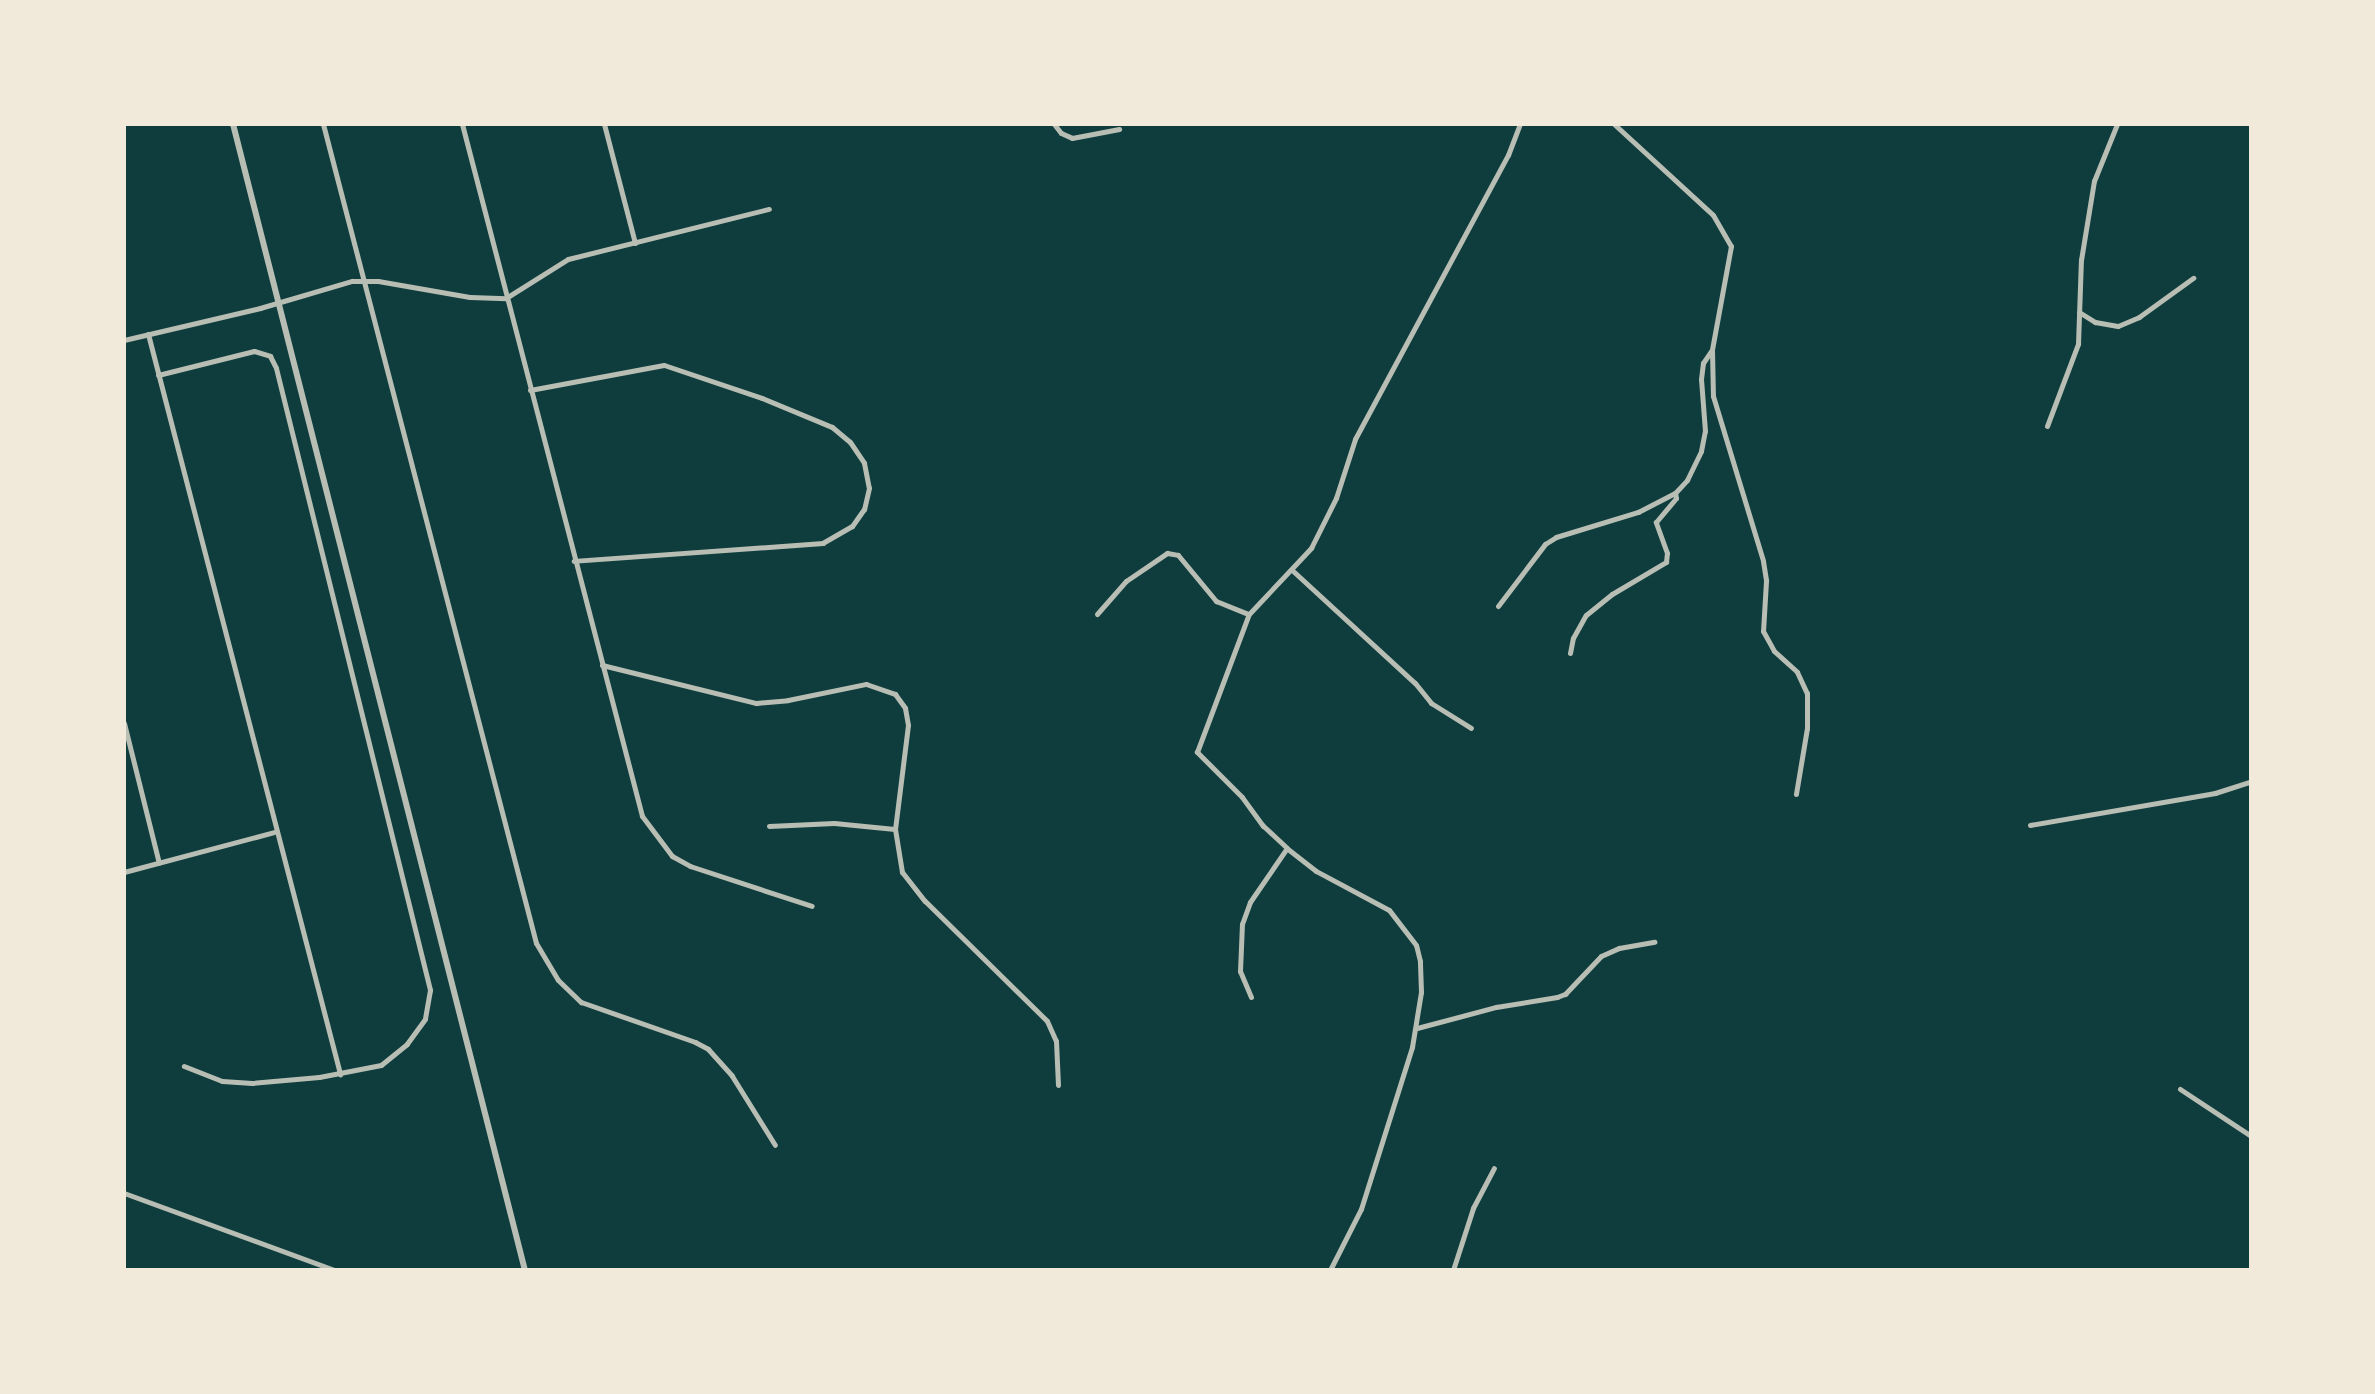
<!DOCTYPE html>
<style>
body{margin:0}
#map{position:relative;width:2375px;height:1394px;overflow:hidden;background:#0f3d3e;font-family:"Sofia Sans Condensed",sans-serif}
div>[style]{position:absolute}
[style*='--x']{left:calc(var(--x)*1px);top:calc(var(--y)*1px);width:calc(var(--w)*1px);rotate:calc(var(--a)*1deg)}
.minor>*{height:5px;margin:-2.5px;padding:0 2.5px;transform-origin:2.5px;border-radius:2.5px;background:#b8beb3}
.tertiary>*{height:6px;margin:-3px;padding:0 3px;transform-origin:3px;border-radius:3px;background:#b8beb3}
span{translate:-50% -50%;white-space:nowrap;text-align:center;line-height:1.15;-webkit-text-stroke:6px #f1e9da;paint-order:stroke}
.frame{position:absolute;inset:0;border:126px solid #f1e9da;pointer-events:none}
</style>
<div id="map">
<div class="minor">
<i style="--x:323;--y:124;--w:846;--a:75.42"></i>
<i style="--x:536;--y:943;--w:43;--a:59.3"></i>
<i style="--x:558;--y:980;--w:32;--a:44"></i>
<i style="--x:581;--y:1002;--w:121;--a:19.3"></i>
<i style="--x:695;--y:1042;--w:15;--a:28"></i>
<i style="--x:708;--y:1049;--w:36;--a:48"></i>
<i style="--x:732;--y:1076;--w:81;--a:58.1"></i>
<i style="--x:462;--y:124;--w:715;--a:75.42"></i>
<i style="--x:642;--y:816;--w:50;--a:53.1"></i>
<i style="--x:672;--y:856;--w:21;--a:29"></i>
<i style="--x:690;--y:866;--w:128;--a:18.2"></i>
<i style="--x:604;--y:124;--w:123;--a:75.4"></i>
<i style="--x:1054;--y:124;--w:11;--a:52"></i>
<i style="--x:1061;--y:133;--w:12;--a:24"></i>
<i style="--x:1072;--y:138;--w:48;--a:-10.8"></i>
<i style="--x:1614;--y:124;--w:134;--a:42.6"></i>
<i style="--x:1713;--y:215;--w:36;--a:60"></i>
<i style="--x:1731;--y:246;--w:106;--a:100.4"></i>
<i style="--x:1712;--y:350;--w:46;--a:88.8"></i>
<i style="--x:1713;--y:396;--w:172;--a:73.1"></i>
<i style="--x:1763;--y:561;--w:20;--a:81"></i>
<i style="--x:1766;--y:581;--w:50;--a:93.4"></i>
<i style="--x:1763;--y:631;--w:23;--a:61"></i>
<i style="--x:1774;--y:651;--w:31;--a:42"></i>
<i style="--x:1797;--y:672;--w:23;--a:65"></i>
<i style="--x:1807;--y:693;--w:35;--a:90"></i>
<i style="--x:1807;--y:728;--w:67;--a:99.5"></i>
<i style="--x:2079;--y:312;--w:19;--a:32"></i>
<i style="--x:2095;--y:322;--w:23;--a:10"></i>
<i style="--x:2118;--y:326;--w:23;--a:-23"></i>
<i style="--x:2139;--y:317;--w:67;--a:-35.8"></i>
<i style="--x:148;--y:334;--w:765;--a:75.45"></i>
<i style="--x:124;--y:340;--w:140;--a:-13.2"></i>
<i style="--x:260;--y:308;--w:96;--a:-16.4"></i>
<i style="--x:352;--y:281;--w:26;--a:0"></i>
<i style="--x:378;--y:281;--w:93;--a:9.9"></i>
<i style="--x:470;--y:297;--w:36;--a:2"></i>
<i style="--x:506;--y:298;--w:73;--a:-32.2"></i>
<i style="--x:568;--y:259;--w:207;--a:-14"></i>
<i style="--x:158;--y:375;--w:99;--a:-14"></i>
<i style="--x:254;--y:351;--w:17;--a:17"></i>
<i style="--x:270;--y:356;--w:13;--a:63"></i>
<i style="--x:276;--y:368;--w:641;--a:76.09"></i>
<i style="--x:430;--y:990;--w:29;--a:100"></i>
<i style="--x:425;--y:1019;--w:31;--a:126"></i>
<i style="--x:407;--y:1044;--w:33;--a:141"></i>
<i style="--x:381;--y:1065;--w:63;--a:169"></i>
<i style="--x:319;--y:1077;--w:67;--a:174.9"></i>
<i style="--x:252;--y:1083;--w:30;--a:-176"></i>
<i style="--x:222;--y:1081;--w:41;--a:-158.5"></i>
<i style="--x:530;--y:390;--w:136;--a:-10.6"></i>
<i style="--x:664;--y:365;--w:103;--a:18.6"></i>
<i style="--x:762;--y:398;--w:76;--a:22.5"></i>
<i style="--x:832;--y:427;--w:23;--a:40"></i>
<i style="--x:850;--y:442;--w:25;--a:56"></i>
<i style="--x:864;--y:463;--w:25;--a:79"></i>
<i style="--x:869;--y:488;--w:22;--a:103"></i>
<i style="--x:864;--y:509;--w:21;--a:125"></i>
<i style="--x:852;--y:526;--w:34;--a:150"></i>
<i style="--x:823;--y:543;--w:250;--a:175.9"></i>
<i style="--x:2047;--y:426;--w:88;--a:-69.3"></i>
<i style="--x:2078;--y:344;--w:84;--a:-88"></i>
<i style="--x:2081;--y:260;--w:80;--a:-80.7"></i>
<i style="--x:2094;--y:181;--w:61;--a:-68"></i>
<i style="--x:1293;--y:571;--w:166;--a:42.6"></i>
<i style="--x:1415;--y:683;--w:26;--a:51"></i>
<i style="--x:1431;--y:703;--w:47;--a:32"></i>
<i style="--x:1498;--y:606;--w:78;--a:-52.8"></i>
<i style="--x:1545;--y:544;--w:13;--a:-32"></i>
<i style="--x:1556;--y:537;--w:86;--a:-17"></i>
<i style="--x:1638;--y:512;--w:42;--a:-27.2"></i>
<i style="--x:1675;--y:493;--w:18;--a:-47"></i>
<i style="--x:1687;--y:480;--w:32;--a:-64"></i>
<i style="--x:1701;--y:451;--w:20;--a:-79"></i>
<i style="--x:1705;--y:431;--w:52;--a:-94.4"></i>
<i style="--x:1701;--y:379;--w:16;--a:-83"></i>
<i style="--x:1703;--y:363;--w:14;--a:-56"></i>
<i style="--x:1097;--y:614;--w:44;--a:-48.7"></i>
<i style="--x:1126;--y:581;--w:50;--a:-34.3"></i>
<i style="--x:1167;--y:553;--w:11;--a:10"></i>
<i style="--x:1178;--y:555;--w:60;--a:50.4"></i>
<i style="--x:1216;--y:601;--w:35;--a:22"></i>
<i style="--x:1570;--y:653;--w:15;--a:-79"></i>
<i style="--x:1573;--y:638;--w:26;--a:-61"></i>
<i style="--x:1586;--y:615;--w:33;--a:-39"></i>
<i style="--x:1612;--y:594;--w:63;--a:-30.7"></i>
<i style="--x:1666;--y:562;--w:9;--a:-84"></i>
<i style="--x:1667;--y:553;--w:33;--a:-110"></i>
<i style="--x:1656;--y:522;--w:31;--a:-50"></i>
<i style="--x:1676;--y:498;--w:5;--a:-101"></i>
<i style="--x:602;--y:665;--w:159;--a:13.9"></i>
<i style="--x:756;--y:703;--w:32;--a:-5"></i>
<i style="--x:788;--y:700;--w:80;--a:-11.6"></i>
<i style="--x:866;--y:684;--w:31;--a:19"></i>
<i style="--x:895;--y:694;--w:17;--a:54"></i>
<i style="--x:905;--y:708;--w:17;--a:80"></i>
<i style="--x:908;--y:725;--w:105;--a:97.1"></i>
<i style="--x:895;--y:829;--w:44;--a:80.8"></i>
<i style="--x:902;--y:872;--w:37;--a:52"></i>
<i style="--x:925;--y:901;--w:171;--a:44.5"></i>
<i style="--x:1047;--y:1021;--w:22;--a:66"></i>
<i style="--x:1056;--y:1041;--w:44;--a:87.4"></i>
<i style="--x:124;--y:723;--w:144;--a:76"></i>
<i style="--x:2030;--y:825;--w:188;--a:-9.8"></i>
<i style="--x:2215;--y:793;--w:38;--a:-18"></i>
<i style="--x:769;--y:826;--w:65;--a:-2.6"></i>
<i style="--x:834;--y:823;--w:61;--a:5.6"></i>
<i style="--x:124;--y:872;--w:155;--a:-14.9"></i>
<i style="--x:1251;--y:997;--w:28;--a:-113"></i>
<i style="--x:1240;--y:971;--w:47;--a:-87.6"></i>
<i style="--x:1242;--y:924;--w:23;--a:-70"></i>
<i style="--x:1250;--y:902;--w:65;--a:-55.6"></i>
<i style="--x:1417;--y:1028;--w:82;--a:-14.9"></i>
<i style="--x:1496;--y:1007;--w:62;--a:-9.3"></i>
<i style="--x:1557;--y:997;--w:9;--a:-21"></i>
<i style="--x:1565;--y:994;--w:52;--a:-46.5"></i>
<i style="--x:1601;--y:956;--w:20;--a:-24"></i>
<i style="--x:1619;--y:948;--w:36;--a:-10"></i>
<i style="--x:2180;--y:1089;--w:85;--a:33.5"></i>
<i style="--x:124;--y:1193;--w:224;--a:20.1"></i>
<i style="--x:1330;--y:1270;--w:68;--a:-63.1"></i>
<i style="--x:1361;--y:1209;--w:170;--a:-72.5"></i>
<i style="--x:1412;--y:1047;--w:56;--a:-80.7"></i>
<i style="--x:1421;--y:992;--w:31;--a:-92"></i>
<i style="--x:1420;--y:961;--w:16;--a:-104"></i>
<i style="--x:1416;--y:945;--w:44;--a:-127.6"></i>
<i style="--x:1389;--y:910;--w:83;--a:-151.9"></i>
<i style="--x:1316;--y:871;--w:37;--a:-142"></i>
<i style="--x:1287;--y:848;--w:33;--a:-137"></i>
<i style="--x:1263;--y:826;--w:36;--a:-126"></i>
<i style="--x:1242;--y:797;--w:64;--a:-135"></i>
<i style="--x:1197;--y:752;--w:147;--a:-69.4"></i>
<i style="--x:1249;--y:614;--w:91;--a:-46.8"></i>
<i style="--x:1311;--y:548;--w:56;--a:-63.4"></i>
<i style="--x:1336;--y:498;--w:62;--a:-72.1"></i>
<i style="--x:1355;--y:439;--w:323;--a:-61.7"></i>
<i style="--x:1508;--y:155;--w:33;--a:-69"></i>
<i style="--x:1453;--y:1270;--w:65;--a:-72.1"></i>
<i style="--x:1473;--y:1208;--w:45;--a:-62.3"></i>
</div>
<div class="tertiary">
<i style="--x:233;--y:124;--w:1183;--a:75.71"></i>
</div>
<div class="frame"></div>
</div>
